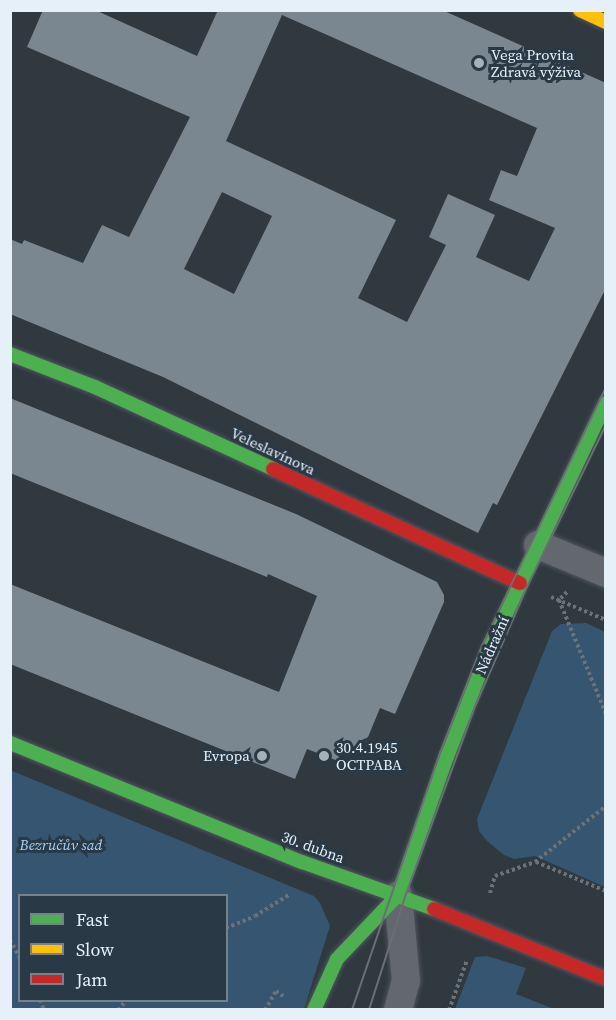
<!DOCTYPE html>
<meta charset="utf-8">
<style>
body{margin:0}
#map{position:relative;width:616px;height:1020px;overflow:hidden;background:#303840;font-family:"Source Serif 4",serif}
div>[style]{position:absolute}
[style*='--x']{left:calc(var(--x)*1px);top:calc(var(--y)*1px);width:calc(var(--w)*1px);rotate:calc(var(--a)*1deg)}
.green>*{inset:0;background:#365570}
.building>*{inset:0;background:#7a8690}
.path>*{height:4px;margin-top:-2px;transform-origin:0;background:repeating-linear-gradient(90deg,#6c7276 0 3px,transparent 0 6px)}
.roads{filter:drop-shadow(0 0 2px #4f555c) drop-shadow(0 0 2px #4f555c)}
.street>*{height:28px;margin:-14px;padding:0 14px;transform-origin:14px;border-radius:14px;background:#62686d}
.fast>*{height:14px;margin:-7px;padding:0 7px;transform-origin:7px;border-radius:7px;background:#4caf50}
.slow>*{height:14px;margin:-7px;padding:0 7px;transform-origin:7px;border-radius:7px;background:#ffc107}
.jam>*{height:14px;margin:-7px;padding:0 7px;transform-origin:7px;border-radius:7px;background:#c62828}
.tram>*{height:1.5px;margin:-0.75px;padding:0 0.75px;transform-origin:0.75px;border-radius:0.75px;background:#6a6f75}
.dots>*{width:16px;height:16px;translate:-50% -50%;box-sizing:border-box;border:3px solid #2a3946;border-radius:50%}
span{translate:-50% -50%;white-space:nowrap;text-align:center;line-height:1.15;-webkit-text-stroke:6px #2a3946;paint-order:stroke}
.poi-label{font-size:15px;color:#e6f0f8}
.left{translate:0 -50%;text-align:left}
.right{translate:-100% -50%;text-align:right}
.street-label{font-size:15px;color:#e6f0f8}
.park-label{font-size:15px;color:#a2d0f9;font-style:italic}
.frame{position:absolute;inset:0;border:12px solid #e6f0f8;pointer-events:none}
.legend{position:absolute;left:18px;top:894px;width:210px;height:108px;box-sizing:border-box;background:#2a3946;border:2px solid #75828d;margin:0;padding:8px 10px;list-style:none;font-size:18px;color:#e6f0f8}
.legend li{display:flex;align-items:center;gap:12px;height:30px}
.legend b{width:30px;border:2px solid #75828d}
</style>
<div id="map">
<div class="green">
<i style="clip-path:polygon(586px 623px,605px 632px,605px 887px,535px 856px,514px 859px,504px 855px,487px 841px,479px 831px,477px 819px,552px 631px,561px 624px)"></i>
<i style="clip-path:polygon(evenodd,10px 770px,314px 896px,320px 903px,330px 926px,304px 1009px,11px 1009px,10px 770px,20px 896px,226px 896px,226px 1000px,20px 1000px,20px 896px)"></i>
<i style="clip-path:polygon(487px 956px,526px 968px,516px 994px,554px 1009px,455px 1009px,475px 957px)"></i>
</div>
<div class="building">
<i style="clip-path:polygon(evenodd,43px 10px,95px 10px,197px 56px,218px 10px,442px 10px,606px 83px,606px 288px,497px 505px,493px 503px,478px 533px,163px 377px,10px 314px,10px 239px,22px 244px,24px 240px,83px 263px,102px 225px,129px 237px,190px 117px,27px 47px,43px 10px,282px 15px,537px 128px,517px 176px,501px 170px,489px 200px,555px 228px,529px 281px,476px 257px,495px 215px,448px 194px,429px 237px,446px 245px,407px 322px,358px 298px,396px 220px,226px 141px,282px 15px,43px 10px,222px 192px,272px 216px,234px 294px,184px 269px,222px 192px)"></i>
<i style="clip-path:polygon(10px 398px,296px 514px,437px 582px,444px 595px,444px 602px,395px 714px,380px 708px,366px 742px,342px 751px,338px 761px,307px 749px,295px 779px,10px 664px,10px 584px,279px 692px,317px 596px,268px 574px,267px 577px,10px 473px)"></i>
</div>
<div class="path">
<i style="--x:567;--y:592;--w:11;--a:135"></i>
<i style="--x:559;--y:600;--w:123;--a:67.6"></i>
<i style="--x:551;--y:597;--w:60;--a:22.7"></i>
<i style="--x:536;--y:862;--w:76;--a:22.5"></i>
<i style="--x:490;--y:893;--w:18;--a:-74"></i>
<i style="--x:495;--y:876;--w:42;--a:-19.3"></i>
<i style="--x:535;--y:862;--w:90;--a:-38.3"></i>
<i style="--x:226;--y:928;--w:31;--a:-22"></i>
<i style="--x:255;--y:916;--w:40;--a:-32"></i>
<i style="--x:10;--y:940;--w:21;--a:61"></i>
<i style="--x:40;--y:1000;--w:11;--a:68"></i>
<i style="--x:118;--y:1010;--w:13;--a:-51"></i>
<i style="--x:265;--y:1010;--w:22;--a:-60"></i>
<i style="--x:276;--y:991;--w:9;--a:36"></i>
<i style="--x:449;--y:1010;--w:53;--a:-70.2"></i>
</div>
<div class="roads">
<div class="street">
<i style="--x:538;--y:545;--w:74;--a:22.4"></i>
<i style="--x:398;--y:1010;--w:30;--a:-75"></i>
<i style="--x:406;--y:981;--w:86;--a:-95.3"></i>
</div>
<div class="fast">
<i style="--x:10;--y:354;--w:91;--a:21.2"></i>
<i style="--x:95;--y:387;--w:196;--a:24.7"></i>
<i style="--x:10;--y:743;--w:315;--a:22.2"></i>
<i style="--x:302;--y:862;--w:140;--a:19.6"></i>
<i style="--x:314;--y:1010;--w:56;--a:-65.7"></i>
<i style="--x:337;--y:959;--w:88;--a:-46.4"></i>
<i style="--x:398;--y:895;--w:146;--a:-70.5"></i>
<i style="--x:447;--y:757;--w:115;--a:-68.6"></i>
<i style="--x:489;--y:650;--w:273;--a:-64.7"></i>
</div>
<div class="slow">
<i style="--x:580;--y:10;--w:29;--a:25"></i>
</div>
<div class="jam">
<i style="--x:273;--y:469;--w:272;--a:24.8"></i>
<i style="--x:434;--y:909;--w:186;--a:22.1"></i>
</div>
</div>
<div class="tram">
<i style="--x:352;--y:1010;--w:272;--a:-71.1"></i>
<i style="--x:440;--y:753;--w:115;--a:-68.6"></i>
<i style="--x:482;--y:646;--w:287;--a:-64.4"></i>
<i style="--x:369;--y:1010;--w:119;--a:-72.3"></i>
<i style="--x:405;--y:897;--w:200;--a:-69.8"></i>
<i style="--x:474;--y:709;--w:133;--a:-66.5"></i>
<i style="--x:527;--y:587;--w:180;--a:-64"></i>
</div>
<div class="dots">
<i style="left:479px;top:63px;background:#a6b0b8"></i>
<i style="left:262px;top:756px;background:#a6b0b8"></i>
<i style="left:324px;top:756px;background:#a6b0b8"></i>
</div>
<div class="poi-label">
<span class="left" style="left:491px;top:63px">Vega Provita<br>Zdravá výživa</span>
<span class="left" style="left:336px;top:756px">30.4.1945<br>ОСТРАВА</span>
<span class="right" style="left:250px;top:756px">Evropa</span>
</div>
<div class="street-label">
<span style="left:273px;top:451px;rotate:25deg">Veleslavínova</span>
<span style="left:492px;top:645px;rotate:-66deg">Nádražní</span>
<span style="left:313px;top:847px;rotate:20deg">30. dubna</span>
</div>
<div class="park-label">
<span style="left:61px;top:845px">Bezručův sad</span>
</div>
<div class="frame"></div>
<ul class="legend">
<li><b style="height:8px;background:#4caf50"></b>Fast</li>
<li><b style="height:8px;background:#ffc107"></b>Slow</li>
<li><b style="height:8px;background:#c62828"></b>Jam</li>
</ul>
</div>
